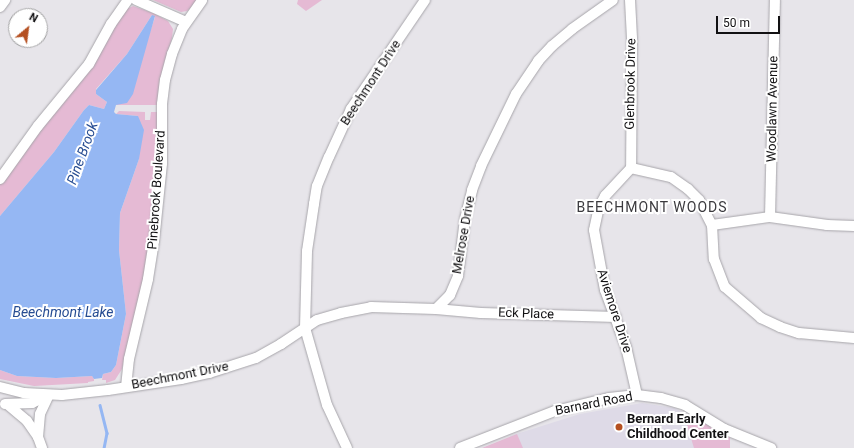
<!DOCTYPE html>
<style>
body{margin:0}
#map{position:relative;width:854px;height:448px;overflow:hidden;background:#e7e5ea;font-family:Roboto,sans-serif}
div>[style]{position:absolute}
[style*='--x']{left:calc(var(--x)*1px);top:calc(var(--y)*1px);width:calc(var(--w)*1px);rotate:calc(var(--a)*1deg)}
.built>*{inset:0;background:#dedae7}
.green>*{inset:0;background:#e5bad4}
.water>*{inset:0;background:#95b7f3}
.stream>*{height:2.5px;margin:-1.25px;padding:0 1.25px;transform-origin:1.25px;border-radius:1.25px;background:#95b7f3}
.roads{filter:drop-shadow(0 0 1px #a7a5aa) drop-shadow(0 0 1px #a7a5aa)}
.minor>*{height:10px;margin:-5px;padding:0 5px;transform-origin:5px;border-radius:5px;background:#fff}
.dots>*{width:11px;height:11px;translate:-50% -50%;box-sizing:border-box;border:2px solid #fff;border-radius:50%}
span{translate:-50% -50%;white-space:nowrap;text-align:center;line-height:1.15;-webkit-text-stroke:4px #fff;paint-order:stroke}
.street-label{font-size:13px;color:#121113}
.poi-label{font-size:13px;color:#121113;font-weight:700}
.left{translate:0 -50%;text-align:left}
.water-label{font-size:14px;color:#264c92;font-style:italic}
.neighbourhood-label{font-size:14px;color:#3b3a3e;letter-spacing:1px}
.north{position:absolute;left:8px;top:8px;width:40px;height:40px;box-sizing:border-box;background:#fff;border:1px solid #a0a0a1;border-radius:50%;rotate:29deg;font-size:11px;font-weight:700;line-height:16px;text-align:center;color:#121113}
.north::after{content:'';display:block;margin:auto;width:14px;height:18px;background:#b55021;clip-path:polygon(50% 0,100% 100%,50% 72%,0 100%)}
.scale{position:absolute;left:716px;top:16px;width:64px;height:18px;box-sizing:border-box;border:2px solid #121113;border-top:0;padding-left:5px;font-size:12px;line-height:14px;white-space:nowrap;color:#121113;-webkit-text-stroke:3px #fff;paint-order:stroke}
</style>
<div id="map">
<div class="built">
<i style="clip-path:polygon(642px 403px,674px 408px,701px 421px,709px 448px,514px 448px,510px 436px,580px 414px)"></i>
</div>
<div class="green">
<i style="clip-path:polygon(153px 0,197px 0,191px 8px,187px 11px,181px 12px)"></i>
<i style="clip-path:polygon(298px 0,322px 0,306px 11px,297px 4px)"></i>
<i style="clip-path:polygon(133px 6px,153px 13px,168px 21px,173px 29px,172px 38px,160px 83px,159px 105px,116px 105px,146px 44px,155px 17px,152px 15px,127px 54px,96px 89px,96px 94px,107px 102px,104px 109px,89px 105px,84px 110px,54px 152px,0 216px,0 184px,126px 7px,129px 8px)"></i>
<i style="clip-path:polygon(119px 111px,145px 112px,145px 120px,150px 120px,151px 112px,157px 112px,159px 150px,146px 271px,122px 369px,115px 380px,106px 383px,106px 380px,102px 380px,103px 374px,111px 372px,116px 365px,126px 314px,119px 250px,120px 213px,139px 159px,138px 116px,116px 114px)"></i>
<i style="clip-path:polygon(0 370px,17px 376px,56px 378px,92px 376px,94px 379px,94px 381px,88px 382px,88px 383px,34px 386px,0 379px)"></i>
<i style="clip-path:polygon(694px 417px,730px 437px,730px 448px,694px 448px,686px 422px)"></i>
<i style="clip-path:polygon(517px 434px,523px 448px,482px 448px)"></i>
</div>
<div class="water">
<i style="clip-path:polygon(152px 15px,155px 16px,133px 94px,127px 103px,116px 105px,114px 112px,116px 114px,138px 116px,144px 130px,139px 159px,120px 213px,119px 250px,126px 314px,116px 365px,111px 372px,103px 374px,102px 378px,94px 379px,92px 376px,56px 378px,17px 376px,0 370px,0 216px,54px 152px,84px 110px,89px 105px,104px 109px,107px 102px,96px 94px,96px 90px,127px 54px)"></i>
</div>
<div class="stream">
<i style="--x:100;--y:405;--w:29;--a:76"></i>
<i style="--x:107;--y:433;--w:15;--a:101"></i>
</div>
<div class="roads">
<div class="minor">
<i style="--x:136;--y:0;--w:55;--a:23.7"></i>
<i style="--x:630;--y:0;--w:39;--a:87"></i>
<i style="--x:632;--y:39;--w:129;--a:90.4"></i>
<i style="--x:0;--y:7;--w:9;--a:-54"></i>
<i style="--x:0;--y:179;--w:65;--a:-54.4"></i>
<i style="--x:38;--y:126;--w:80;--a:-50.6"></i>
<i style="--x:89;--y:64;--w:46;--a:-61.2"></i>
<i style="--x:111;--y:24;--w:29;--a:-55"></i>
<i style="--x:770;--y:217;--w:217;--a:-88.7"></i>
<i style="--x:712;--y:225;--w:59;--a:-7.9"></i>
<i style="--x:770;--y:217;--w:58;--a:8"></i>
<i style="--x:827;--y:225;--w:27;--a:2"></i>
<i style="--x:436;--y:309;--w:45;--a:5.1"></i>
<i style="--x:481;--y:313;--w:135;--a:1.7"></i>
<i style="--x:0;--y:387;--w:25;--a:14"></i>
<i style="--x:24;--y:393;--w:38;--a:3"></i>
<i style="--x:62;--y:395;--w:46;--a:-6.2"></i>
<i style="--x:108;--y:390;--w:74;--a:-8.6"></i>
<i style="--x:181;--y:379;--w:29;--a:-12"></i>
<i style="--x:209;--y:373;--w:49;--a:-17.7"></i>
<i style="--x:256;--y:358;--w:29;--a:-29"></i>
<i style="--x:281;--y:344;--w:43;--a:-33.7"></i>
<i style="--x:317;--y:320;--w:25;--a:-16"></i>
<i style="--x:341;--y:313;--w:31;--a:-11"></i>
<i style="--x:371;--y:307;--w:65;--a:1.8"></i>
<i style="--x:436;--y:309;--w:20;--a:-45"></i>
<i style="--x:450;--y:295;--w:21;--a:-67"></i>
<i style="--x:458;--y:276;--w:57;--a:-83"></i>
<i style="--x:465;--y:219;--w:30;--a:-76"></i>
<i style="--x:472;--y:190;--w:26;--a:-69"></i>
<i style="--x:481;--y:166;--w:80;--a:-64.1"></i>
<i style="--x:516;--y:94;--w:40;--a:-56"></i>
<i style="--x:538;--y:61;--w:21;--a:-47"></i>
<i style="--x:552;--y:46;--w:26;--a:-40"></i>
<i style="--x:572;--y:29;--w:50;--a:-35.3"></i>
<i style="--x:126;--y:387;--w:28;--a:-84"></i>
<i style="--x:129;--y:359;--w:82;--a:-76.6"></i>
<i style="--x:148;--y:279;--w:38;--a:-81"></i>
<i style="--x:154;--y:241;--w:78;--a:-84.1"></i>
<i style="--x:162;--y:163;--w:59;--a:-90"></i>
<i style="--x:162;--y:104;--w:24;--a:-83"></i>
<i style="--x:165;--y:80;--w:27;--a:-75"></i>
<i style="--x:172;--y:54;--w:27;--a:-68"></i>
<i style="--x:182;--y:29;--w:35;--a:-55"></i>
<i style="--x:637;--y:395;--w:49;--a:-102.9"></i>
<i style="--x:626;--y:347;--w:61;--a:-110.2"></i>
<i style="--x:605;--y:290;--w:61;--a:-100.4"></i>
<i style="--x:594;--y:230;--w:24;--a:-78"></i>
<i style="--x:599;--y:207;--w:13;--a:-61"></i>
<i style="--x:605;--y:196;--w:38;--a:-47"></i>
<i style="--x:631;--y:168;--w:41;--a:12.7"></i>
<i style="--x:671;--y:177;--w:21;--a:35"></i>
<i style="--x:688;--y:189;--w:16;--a:45"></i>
<i style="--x:699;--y:200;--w:28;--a:63"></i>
<i style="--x:712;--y:225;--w:34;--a:87"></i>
<i style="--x:714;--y:259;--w:30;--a:69"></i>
<i style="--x:725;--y:287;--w:48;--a:40.7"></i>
<i style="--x:761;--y:318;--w:21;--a:25"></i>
<i style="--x:780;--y:327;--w:20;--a:18"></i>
<i style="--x:799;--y:333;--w:55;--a:5.2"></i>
<i style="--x:5;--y:404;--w:27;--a:-2"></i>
<i style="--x:32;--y:403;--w:19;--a:-25"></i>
<i style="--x:7;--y:404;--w:26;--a:40"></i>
<i style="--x:27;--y:421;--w:19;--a:55"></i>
<i style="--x:38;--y:437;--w:12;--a:70"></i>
<i style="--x:38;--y:437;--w:23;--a:-85"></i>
<i style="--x:40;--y:414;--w:21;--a:-65"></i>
<i style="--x:347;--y:448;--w:47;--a:-114.9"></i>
<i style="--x:327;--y:405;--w:80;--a:-105.9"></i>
<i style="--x:305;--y:328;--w:77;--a:-88.5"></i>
<i style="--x:307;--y:251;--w:48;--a:-81.5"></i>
<i style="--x:314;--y:204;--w:18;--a:-81"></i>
<i style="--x:317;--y:186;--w:31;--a:-68"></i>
<i style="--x:329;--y:157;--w:53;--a:-65.4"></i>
<i style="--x:351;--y:109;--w:132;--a:-55.8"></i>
<i style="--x:460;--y:448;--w:102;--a:-21.3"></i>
<i style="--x:555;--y:411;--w:56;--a:-13.5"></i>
<i style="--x:609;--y:398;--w:28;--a:-6"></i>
<i style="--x:637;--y:395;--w:24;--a:7"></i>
<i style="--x:661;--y:398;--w:25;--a:16"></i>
<i style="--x:685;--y:405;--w:46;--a:31.6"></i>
<i style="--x:724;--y:429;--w:51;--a:22"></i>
</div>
</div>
<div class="dots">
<i style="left:619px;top:427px;background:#b55021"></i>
</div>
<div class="street-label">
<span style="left:371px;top:83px;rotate:-57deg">Beechmont Drive</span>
<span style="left:631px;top:84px;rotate:-89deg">Glenbrook Drive</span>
<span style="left:773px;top:109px;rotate:-89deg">Woodlawn Avenue</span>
<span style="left:157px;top:190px;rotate:-86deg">Pinebrook Boulevard</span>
<span style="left:464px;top:235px;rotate:-80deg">Melrose Drive</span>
<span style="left:614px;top:311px;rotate:72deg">Aviemore Drive</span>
<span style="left:526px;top:314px;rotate:2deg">Eck Place</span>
<span style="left:180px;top:376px;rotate:-11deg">Beechmont Drive</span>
<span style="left:594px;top:404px;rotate:-11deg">Barnard Road</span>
</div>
<div class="poi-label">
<span class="left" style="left:627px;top:427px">Bernard Early<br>Childhood Center</span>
</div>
<div class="water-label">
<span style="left:82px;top:153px;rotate:-70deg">Pine Brook</span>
<span style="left:63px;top:312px">Beechmont Lake</span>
</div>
<div class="neighbourhood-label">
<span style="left:652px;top:207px">BEECHMONT WOODS</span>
</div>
<div class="north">N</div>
<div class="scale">50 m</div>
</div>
